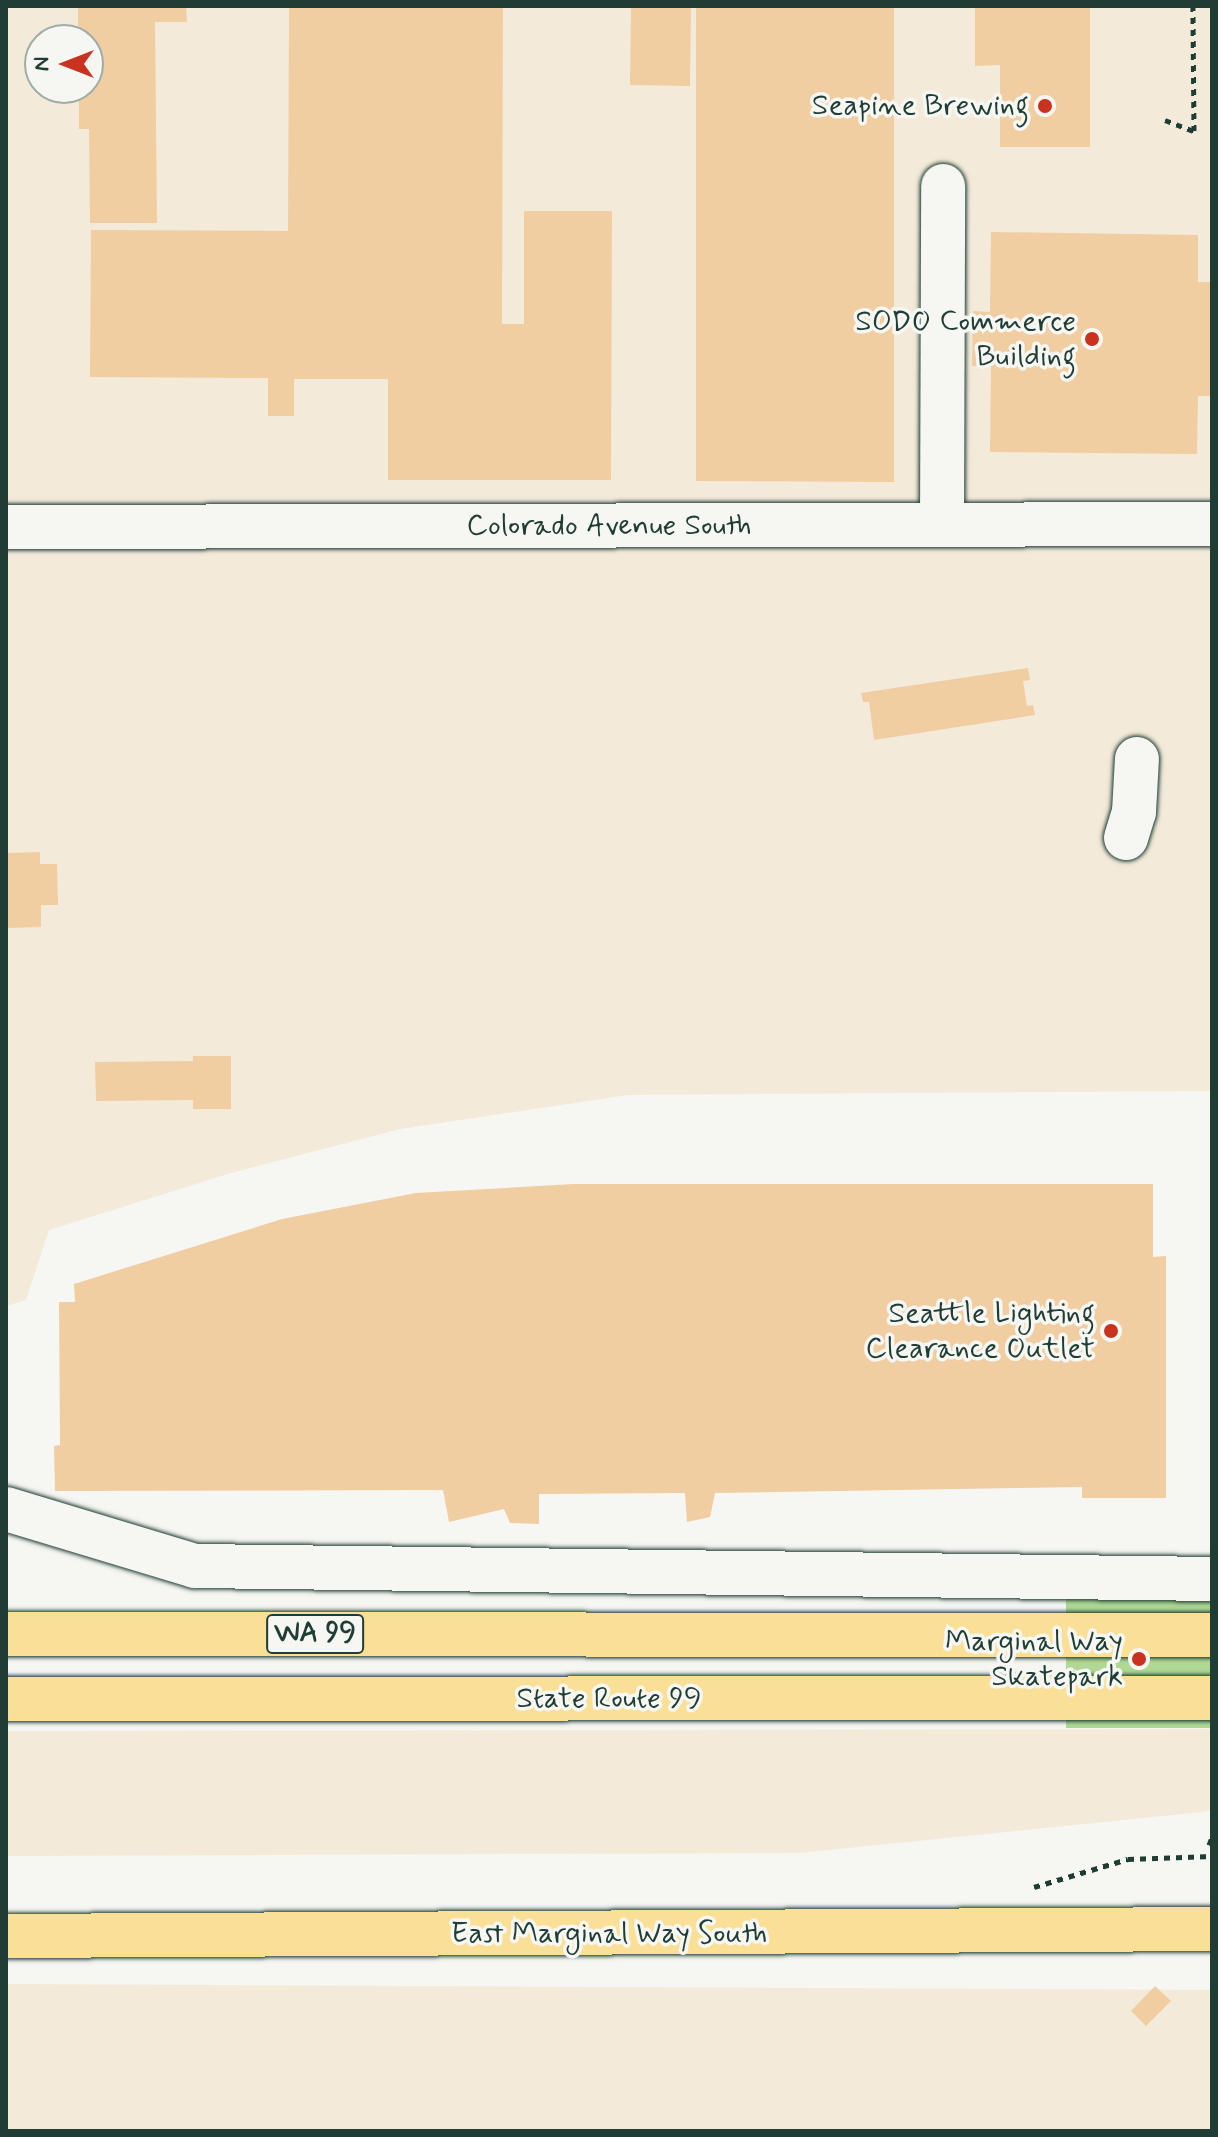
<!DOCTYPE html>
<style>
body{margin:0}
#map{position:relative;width:1218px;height:2137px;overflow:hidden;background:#f6f6f2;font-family:Mynerve,sans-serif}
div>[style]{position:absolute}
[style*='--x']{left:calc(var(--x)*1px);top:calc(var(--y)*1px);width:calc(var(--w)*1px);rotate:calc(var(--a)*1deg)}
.built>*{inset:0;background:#f4eada}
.green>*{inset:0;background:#b1d995}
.building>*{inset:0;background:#f1cda2}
.path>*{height:5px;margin-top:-2.5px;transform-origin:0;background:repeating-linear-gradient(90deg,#1f3d34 0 6px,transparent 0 12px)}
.roads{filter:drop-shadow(0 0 2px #1f3d34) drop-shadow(0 0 2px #1f3d34)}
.minor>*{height:44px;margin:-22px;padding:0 22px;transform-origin:22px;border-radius:22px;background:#f6f6f2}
.major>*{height:44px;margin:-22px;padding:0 22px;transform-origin:22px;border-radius:22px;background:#fadf96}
.highway>*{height:44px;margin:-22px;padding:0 22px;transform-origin:22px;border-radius:22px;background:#fadf96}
.dots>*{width:22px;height:22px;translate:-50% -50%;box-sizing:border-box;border:4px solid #f6f6f2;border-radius:50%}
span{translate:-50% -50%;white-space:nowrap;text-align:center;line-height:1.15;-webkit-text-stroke:7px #f6f6f2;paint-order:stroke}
.shield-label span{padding:2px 6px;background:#f6f6f2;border:2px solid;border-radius:6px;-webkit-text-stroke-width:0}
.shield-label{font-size:28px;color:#1f3d34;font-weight:700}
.poi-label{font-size:30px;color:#1f3d34}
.right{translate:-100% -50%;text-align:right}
.street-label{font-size:30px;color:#1f3d34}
.frame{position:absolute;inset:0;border:8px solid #1f3d34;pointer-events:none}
.north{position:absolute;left:24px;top:24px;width:80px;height:80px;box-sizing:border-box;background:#f6f6f2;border:2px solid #a0aca6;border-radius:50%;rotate:270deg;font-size:22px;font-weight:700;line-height:32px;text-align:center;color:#1f3d34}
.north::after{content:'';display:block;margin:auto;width:28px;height:36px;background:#c8321e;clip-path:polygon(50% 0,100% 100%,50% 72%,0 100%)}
</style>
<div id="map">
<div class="built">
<i style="clip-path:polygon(evenodd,6px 6px,1212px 6px,1212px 1091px,628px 1095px,400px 1129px,231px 1173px,49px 1230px,26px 1300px,6px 1306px,6px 6px,40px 40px,88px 40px,88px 88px,40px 88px,40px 40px)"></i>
<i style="clip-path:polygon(1212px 1729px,1212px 1810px,1202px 1812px,799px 1853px,6px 1856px,6px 1731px)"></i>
<i style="clip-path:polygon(6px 1984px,1212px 1990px,1212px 2131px,6px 2131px)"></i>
</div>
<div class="green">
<i style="clip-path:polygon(1066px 1590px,1212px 1590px,1212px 1728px,1066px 1728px)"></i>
</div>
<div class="building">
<i style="clip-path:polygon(78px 6px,186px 6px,187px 22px,155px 22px,157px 223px,90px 223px,89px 129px,79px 129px,79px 88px,88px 88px,88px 40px,78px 40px)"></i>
<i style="clip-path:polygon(289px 6px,503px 6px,502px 324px,524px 324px,524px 211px,612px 211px,611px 480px,388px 480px,388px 379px,294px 379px,294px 416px,268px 416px,268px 378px,90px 377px,91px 230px,288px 231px)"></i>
<i style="clip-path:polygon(631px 6px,691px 6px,690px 86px,630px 85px)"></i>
<i style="clip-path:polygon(696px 6px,894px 6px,894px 482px,696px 481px)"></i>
<i style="clip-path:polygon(975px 6px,1090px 6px,1090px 147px,1000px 147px,1000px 65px,975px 66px)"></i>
<i style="clip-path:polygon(991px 232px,1198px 235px,1198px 282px,1212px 282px,1212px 396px,1198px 396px,1197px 454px,990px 452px,991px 367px,972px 366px,973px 311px,990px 312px)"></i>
<i style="clip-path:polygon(1028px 668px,1030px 680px,1023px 681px,1027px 706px,1033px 705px,1035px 715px,874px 740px,869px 702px,863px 702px,861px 693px)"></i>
<i style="clip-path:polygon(40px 852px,40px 864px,57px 864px,58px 905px,41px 905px,41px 927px,6px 928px,6px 853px)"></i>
<i style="clip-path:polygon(193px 1056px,231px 1056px,231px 1109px,193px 1109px,193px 1100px,96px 1101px,95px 1062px,193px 1061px)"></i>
<i style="clip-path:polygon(574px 1184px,1153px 1184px,1153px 1257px,1166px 1256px,1166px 1498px,1082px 1498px,1082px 1487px,715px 1493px,710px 1517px,687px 1522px,685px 1493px,539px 1494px,539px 1524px,510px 1523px,504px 1509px,449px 1522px,443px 1490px,55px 1491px,54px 1446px,60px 1445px,59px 1302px,75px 1302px,74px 1284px,282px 1219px,416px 1193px)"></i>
<i style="clip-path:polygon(1155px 1986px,1171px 2001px,1146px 2026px,1131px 2011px)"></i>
</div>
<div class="path">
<i style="--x:1165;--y:120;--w:31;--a:21"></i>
<i style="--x:1194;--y:131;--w:125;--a:-90.5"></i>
<i style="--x:1209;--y:1845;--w:9;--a:-69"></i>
<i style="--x:1034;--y:1887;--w:98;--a:-16.6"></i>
<i style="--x:1128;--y:1859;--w:84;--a:-2"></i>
</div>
<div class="roads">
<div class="minor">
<i style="--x:942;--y:525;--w:339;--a:-89.8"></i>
<i style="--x:6;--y:527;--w:1206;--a:-0.14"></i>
<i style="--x:1126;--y:838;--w:27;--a:-73"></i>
<i style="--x:1134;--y:812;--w:53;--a:-86.8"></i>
<i style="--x:6;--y:1509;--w:197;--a:16.8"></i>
<i style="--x:195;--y:1566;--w:1017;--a:0.73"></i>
</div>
<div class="major">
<i style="--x:6;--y:1936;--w:1206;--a:-0.33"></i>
</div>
<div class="highway">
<i style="--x:6;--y:1634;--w:1206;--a:0.05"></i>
<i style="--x:6;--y:1699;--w:1206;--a:-0.05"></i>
</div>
</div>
<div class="dots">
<i style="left:1045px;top:106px;background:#c8321e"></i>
<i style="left:1092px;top:339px;background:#c8321e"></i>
<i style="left:1111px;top:1331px;background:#c8321e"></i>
<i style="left:1139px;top:1659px;background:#c8321e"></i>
</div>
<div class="shield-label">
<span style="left:315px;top:1634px">WA 99</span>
</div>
<div class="poi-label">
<span class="right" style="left:1029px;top:106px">Seapine Brewing</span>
<span class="right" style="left:1076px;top:339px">SODO Commerce<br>Building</span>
<span class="right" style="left:1095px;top:1331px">Seattle Lighting<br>Clearance Outlet</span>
<span class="right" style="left:1123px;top:1659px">Marginal Way<br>Skatepark</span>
</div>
<div class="street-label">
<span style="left:609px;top:526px">Colorado Avenue South</span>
<span style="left:609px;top:1699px">State Route 99</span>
<span style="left:609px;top:1934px">East Marginal Way South</span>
</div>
<div class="frame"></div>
<div class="north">N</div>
</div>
